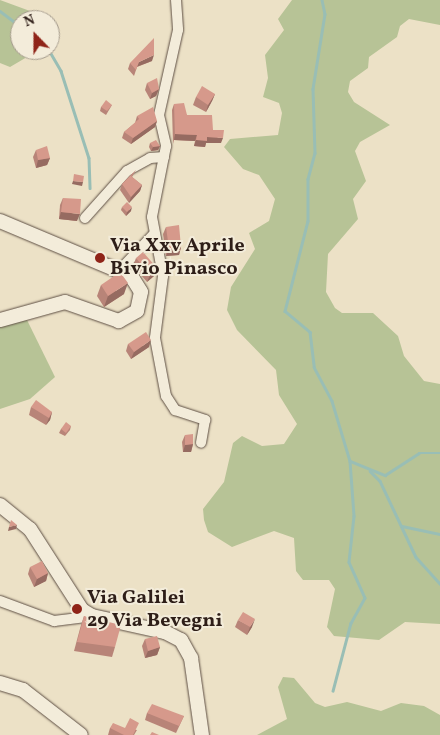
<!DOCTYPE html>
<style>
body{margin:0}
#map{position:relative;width:440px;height:735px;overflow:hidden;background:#ece1c6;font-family:Vollkorn,serif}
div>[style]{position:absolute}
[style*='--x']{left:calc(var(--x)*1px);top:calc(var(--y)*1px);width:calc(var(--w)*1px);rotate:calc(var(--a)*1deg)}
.green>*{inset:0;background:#b7c396}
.stream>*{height:2.5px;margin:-1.25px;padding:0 1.25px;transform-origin:1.25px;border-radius:1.25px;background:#99beb5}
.roads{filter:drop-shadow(0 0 1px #5e4f44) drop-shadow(0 0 1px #5e4f44)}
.minor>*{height:10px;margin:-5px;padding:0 5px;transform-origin:5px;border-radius:5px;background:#f3ecda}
.secondary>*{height:14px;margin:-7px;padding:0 7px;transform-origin:7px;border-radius:7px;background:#f3ecda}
.wall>*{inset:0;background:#b88478}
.shaded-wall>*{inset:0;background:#966b61}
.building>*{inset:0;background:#d6998b}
.dots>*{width:14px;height:14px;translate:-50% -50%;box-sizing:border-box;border:2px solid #f3ecda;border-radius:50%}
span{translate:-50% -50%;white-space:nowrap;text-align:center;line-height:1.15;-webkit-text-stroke:4px #f3ecda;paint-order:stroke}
.poi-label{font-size:20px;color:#2e1e18;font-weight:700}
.left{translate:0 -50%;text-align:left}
.north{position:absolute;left:10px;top:10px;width:50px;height:50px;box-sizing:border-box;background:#f3ecda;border:1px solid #a49a8c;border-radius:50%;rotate:338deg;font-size:14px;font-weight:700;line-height:20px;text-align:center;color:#2e1e18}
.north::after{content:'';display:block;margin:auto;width:18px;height:22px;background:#8f2418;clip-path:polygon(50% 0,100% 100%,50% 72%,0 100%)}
</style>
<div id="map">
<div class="green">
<i style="clip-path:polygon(0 0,30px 11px,37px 20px,20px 20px,20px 50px,39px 50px,10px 67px,0 63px)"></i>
<i style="clip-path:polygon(292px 0,440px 0,440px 25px,409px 19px,400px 26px,397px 37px,369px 57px,368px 68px,350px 81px,348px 92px,354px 102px,390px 125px,360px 142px,355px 151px,366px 181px,353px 199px,358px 219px,328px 254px,326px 292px,335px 308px,342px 313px,373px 313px,398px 336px,404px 356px,424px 381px,440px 384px,440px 624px,405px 622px,379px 640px,334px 636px,327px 627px,335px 589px,329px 580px,303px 580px,296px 571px,294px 538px,274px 531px,232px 547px,208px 532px,204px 520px,203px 509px,224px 482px,233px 443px,242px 436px,262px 446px,284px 444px,297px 424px,279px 395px,276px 370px,237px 330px,227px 310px,231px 287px,255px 249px,249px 233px,269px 221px,275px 199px,259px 175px,243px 169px,224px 147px,230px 139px,278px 135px,282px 113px,279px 103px,263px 97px,268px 78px,265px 55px,284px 30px,278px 19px)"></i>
<i style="clip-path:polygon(27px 320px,55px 377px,30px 399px,0 409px,0 327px)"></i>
<i style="clip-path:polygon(283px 677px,294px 678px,315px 703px,325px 707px,347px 702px,381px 711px,401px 703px,424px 706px,440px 715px,440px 735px,257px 735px,287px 719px,278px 687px)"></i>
</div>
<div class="stream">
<i style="--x:322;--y:0;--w:14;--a:78"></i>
<i style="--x:325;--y:14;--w:76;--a:99.1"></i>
<i style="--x:313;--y:89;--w:64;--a:88.2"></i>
<i style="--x:315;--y:153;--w:27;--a:105"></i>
<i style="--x:308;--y:179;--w:42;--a:90"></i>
<i style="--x:308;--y:221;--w:93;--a:104.3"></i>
<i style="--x:285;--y:311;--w:33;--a:40"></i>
<i style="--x:310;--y:332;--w:35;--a:83"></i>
<i style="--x:314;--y:367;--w:38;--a:62"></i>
<i style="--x:332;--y:401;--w:63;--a:73.3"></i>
<i style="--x:350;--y:461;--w:55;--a:85.8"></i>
<i style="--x:354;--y:516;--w:46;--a:96.2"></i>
<i style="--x:349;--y:562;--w:39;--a:66"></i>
<i style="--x:365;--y:598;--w:29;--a:119"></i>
<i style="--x:351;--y:623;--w:70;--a:104.8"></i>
<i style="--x:0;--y:11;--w:25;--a:37"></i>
<i style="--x:49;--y:50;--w:24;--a:60"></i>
<i style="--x:61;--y:71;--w:91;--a:72.2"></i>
<i style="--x:89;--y:158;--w:30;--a:88"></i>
<i style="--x:350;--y:461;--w:38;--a:22"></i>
<i style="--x:385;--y:475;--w:40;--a:-32.9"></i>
<i style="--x:419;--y:453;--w:21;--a:0"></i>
<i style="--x:370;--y:471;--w:14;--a:45"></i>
<i style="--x:380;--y:481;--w:84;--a:64.7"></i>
<i style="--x:416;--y:557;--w:36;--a:48"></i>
<i style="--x:402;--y:526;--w:39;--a:12"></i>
</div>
<div class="roads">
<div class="minor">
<i style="--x:176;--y:0;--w:30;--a:86"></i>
<i style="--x:178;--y:30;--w:87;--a:102.6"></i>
<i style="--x:159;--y:115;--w:32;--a:77"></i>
<i style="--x:166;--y:146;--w:72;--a:101.2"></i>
<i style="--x:152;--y:217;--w:60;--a:79.4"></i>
<i style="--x:163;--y:276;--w:63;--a:97.4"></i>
<i style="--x:155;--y:338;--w:59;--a:79.3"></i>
<i style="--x:166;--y:396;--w:17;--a:57"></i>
<i style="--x:175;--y:410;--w:32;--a:18"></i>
<i style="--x:205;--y:420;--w:23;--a:100"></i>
<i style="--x:85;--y:218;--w:63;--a:-48.2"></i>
<i style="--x:127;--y:171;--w:26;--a:-29"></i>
<i style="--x:150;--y:158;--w:14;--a:-4"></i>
<i style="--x:119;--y:271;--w:50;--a:-46.6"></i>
<i style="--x:0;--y:601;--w:58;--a:20.3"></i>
<i style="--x:54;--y:621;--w:38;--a:-7"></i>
</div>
<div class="secondary">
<i style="--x:0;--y:221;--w:129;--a:22.8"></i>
<i style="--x:119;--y:271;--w:16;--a:30"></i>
<i style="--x:133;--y:279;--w:15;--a:58"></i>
<i style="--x:141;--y:292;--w:19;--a:102"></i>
<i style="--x:137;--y:311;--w:21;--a:151"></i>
<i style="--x:119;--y:321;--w:57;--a:-160.6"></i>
<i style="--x:65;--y:302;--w:67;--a:164.5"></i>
<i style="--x:0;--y:505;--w:38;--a:39"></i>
<i style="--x:30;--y:529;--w:96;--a:57.3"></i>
<i style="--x:82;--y:610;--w:12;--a:31"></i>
<i style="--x:92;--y:616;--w:75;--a:12.4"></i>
<i style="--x:165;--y:632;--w:18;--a:27"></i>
<i style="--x:181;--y:640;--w:21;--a:61"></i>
<i style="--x:191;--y:658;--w:78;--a:81.9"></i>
<i style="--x:0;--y:683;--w:24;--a:17"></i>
<i style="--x:23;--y:690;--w:73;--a:37.8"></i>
</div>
</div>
<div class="wall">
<i style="clip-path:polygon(152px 61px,137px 67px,134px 76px,128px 69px,130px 63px)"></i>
<i style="clip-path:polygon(147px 83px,159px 89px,156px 96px,150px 99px,145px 90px)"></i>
<i style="clip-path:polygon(215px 94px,212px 101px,206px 112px,193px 105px,196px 97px)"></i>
<i style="clip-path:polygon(174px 104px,187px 115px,213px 130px,221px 143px,206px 143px,205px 147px,194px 146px,195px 141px,174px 140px,173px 144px,172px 110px)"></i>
<i style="clip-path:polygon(112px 105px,106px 115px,100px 111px,101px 107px)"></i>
<i style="clip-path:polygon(137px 116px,157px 121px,155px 127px,131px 144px,122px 138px,124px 132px,135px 123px)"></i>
<i style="clip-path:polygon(150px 143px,160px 146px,158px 150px,151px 151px,149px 147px)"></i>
<i style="clip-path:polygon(36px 150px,50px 158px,47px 165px,36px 168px,33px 157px)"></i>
<i style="clip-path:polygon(136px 170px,132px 177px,142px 185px,140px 191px,129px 203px,120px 190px,122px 184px)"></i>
<i style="clip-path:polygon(63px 198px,77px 221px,59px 219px,60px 205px)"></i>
<i style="clip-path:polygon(122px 207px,131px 211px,126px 216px,121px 210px)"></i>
<i style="clip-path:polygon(166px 227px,181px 247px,179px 255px,166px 256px,163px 234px)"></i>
<i style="clip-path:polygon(136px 258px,157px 268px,154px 276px,147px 282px,133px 266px)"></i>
<i style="clip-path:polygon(101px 285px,124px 294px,104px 307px,97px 296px)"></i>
<i style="clip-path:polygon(128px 344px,149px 347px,131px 359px,126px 351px)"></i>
<i style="clip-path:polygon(31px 407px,52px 412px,50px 420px,46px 425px,29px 415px)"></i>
<i style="clip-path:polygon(71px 426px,70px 430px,65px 436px,59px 433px,61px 429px)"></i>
<i style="clip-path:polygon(185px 435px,193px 444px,191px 452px,183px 452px,182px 442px)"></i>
<i style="clip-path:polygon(30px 567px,48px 573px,46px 581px,34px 587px,28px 574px)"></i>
<i style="clip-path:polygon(84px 616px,115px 647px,112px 657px,74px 651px,81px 625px)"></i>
<i style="clip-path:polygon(238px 620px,252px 627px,247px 635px,235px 627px)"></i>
<i style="clip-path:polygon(145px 639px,160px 647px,157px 655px,145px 658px,142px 646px)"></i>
<i style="clip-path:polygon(147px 713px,184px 716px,176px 733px,145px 720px)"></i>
<i style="clip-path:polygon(110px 728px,125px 728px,137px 730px,134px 735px,108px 735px)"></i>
</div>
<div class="shaded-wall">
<i style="clip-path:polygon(154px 55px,152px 61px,136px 67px,139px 62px)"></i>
<i style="clip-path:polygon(159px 89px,156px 96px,150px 99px,152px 93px)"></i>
<i style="clip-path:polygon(215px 94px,212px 101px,206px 112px,208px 105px)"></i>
<i style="clip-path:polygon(157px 121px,155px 127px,131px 144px,133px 138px)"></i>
<i style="clip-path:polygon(175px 134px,197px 135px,195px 141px,174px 140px)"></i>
<i style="clip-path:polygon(207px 137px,223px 138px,221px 143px,206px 143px,205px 147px,194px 146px,196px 140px)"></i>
<i style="clip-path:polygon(160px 146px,158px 150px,151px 151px,153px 147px)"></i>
<i style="clip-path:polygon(50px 158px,47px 165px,36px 168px,38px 160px)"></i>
<i style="clip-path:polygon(73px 181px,83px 182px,82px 186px,72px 184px)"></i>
<i style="clip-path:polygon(142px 185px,140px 191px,129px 203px,131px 197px)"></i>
<i style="clip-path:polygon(132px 207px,131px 211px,126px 216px,127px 212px)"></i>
<i style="clip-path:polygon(61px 212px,80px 214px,77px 221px,59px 219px)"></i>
<i style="clip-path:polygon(181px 247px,179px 255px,166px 256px,169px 249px)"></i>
<i style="clip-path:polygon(157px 268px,154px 276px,147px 282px,150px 275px)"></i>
<i style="clip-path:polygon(128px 283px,124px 294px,104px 307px,108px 296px)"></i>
<i style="clip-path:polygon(151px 340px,149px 347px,131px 359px,134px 352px)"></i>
<i style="clip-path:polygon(52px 412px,50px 420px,46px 425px,49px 418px)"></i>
<i style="clip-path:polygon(193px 444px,191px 452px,183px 452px,185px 445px)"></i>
<i style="clip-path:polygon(17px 525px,16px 529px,8px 531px,9px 527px)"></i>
<i style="clip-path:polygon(48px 573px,46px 581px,34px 587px,37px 579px)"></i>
<i style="clip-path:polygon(255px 619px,252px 627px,247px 635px,250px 627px)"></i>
<i style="clip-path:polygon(160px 647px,157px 655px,145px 658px,148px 651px)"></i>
</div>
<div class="building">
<i style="clip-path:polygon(154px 38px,154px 55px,139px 62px,136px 70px,130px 63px)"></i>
<i style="clip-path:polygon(157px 78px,159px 89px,152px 93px,147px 83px)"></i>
<i style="clip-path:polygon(202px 86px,215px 94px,208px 105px,196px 97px)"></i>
<i style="clip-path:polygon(106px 100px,112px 105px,107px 111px,101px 107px)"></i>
<i style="clip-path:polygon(184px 103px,187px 115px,212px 115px,213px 130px,224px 130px,223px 138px,207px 137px,207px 141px,196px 140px,197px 135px,175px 134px,175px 138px,174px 104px)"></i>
<i style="clip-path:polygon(153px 107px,157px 121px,133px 138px,124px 132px,139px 119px,137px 116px)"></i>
<i style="clip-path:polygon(156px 140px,160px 146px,153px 147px,150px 143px)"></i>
<i style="clip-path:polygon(47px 146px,50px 158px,38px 160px,36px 150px)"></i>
<i style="clip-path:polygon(136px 170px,131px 176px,142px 185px,131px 197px,122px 184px)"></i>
<i style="clip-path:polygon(74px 174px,84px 176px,83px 182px,73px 181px)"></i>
<i style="clip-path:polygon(63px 198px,81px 199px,80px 214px,61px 212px)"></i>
<i style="clip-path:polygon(127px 202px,132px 207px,127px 212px,122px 207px)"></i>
<i style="clip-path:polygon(179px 225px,181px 247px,169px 249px,166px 227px)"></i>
<i style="clip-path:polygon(143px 252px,157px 268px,150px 275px,136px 258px)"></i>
<i style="clip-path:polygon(120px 272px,128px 283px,108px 296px,101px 285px)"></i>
<i style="clip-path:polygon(146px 332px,151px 340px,134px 352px,128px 344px)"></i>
<i style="clip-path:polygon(36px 400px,52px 412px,49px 418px,31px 407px)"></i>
<i style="clip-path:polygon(66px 422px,71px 426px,66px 433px,61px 429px)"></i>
<i style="clip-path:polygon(193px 434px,193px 444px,185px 445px,185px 435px)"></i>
<i style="clip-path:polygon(11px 520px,17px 525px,9px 527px)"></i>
<i style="clip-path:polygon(42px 561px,48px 573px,37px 579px,30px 567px)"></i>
<i style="clip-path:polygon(243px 612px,255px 619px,250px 627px,238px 620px)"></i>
<i style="clip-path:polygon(84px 616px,121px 625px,115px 647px,77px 642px)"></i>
<i style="clip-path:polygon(157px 636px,160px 647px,148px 651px,145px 639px)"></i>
<i style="clip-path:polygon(152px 704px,184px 716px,179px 726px,147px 713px)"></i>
<i style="clip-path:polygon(130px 718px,139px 723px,133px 735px,124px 735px,110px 728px,113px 723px,125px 728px)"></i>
<i style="clip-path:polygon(152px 732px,159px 735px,150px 735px)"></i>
</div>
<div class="dots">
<i style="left:100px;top:258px;background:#8f2418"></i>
<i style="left:77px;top:609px;background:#8f2418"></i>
</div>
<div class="poi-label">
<span class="left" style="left:110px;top:258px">Via Xxv Aprile<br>Bivio Pinasco</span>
<span class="left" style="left:87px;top:610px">Via Galilei<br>29 Via Bevegni</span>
</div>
<div class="north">N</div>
</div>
